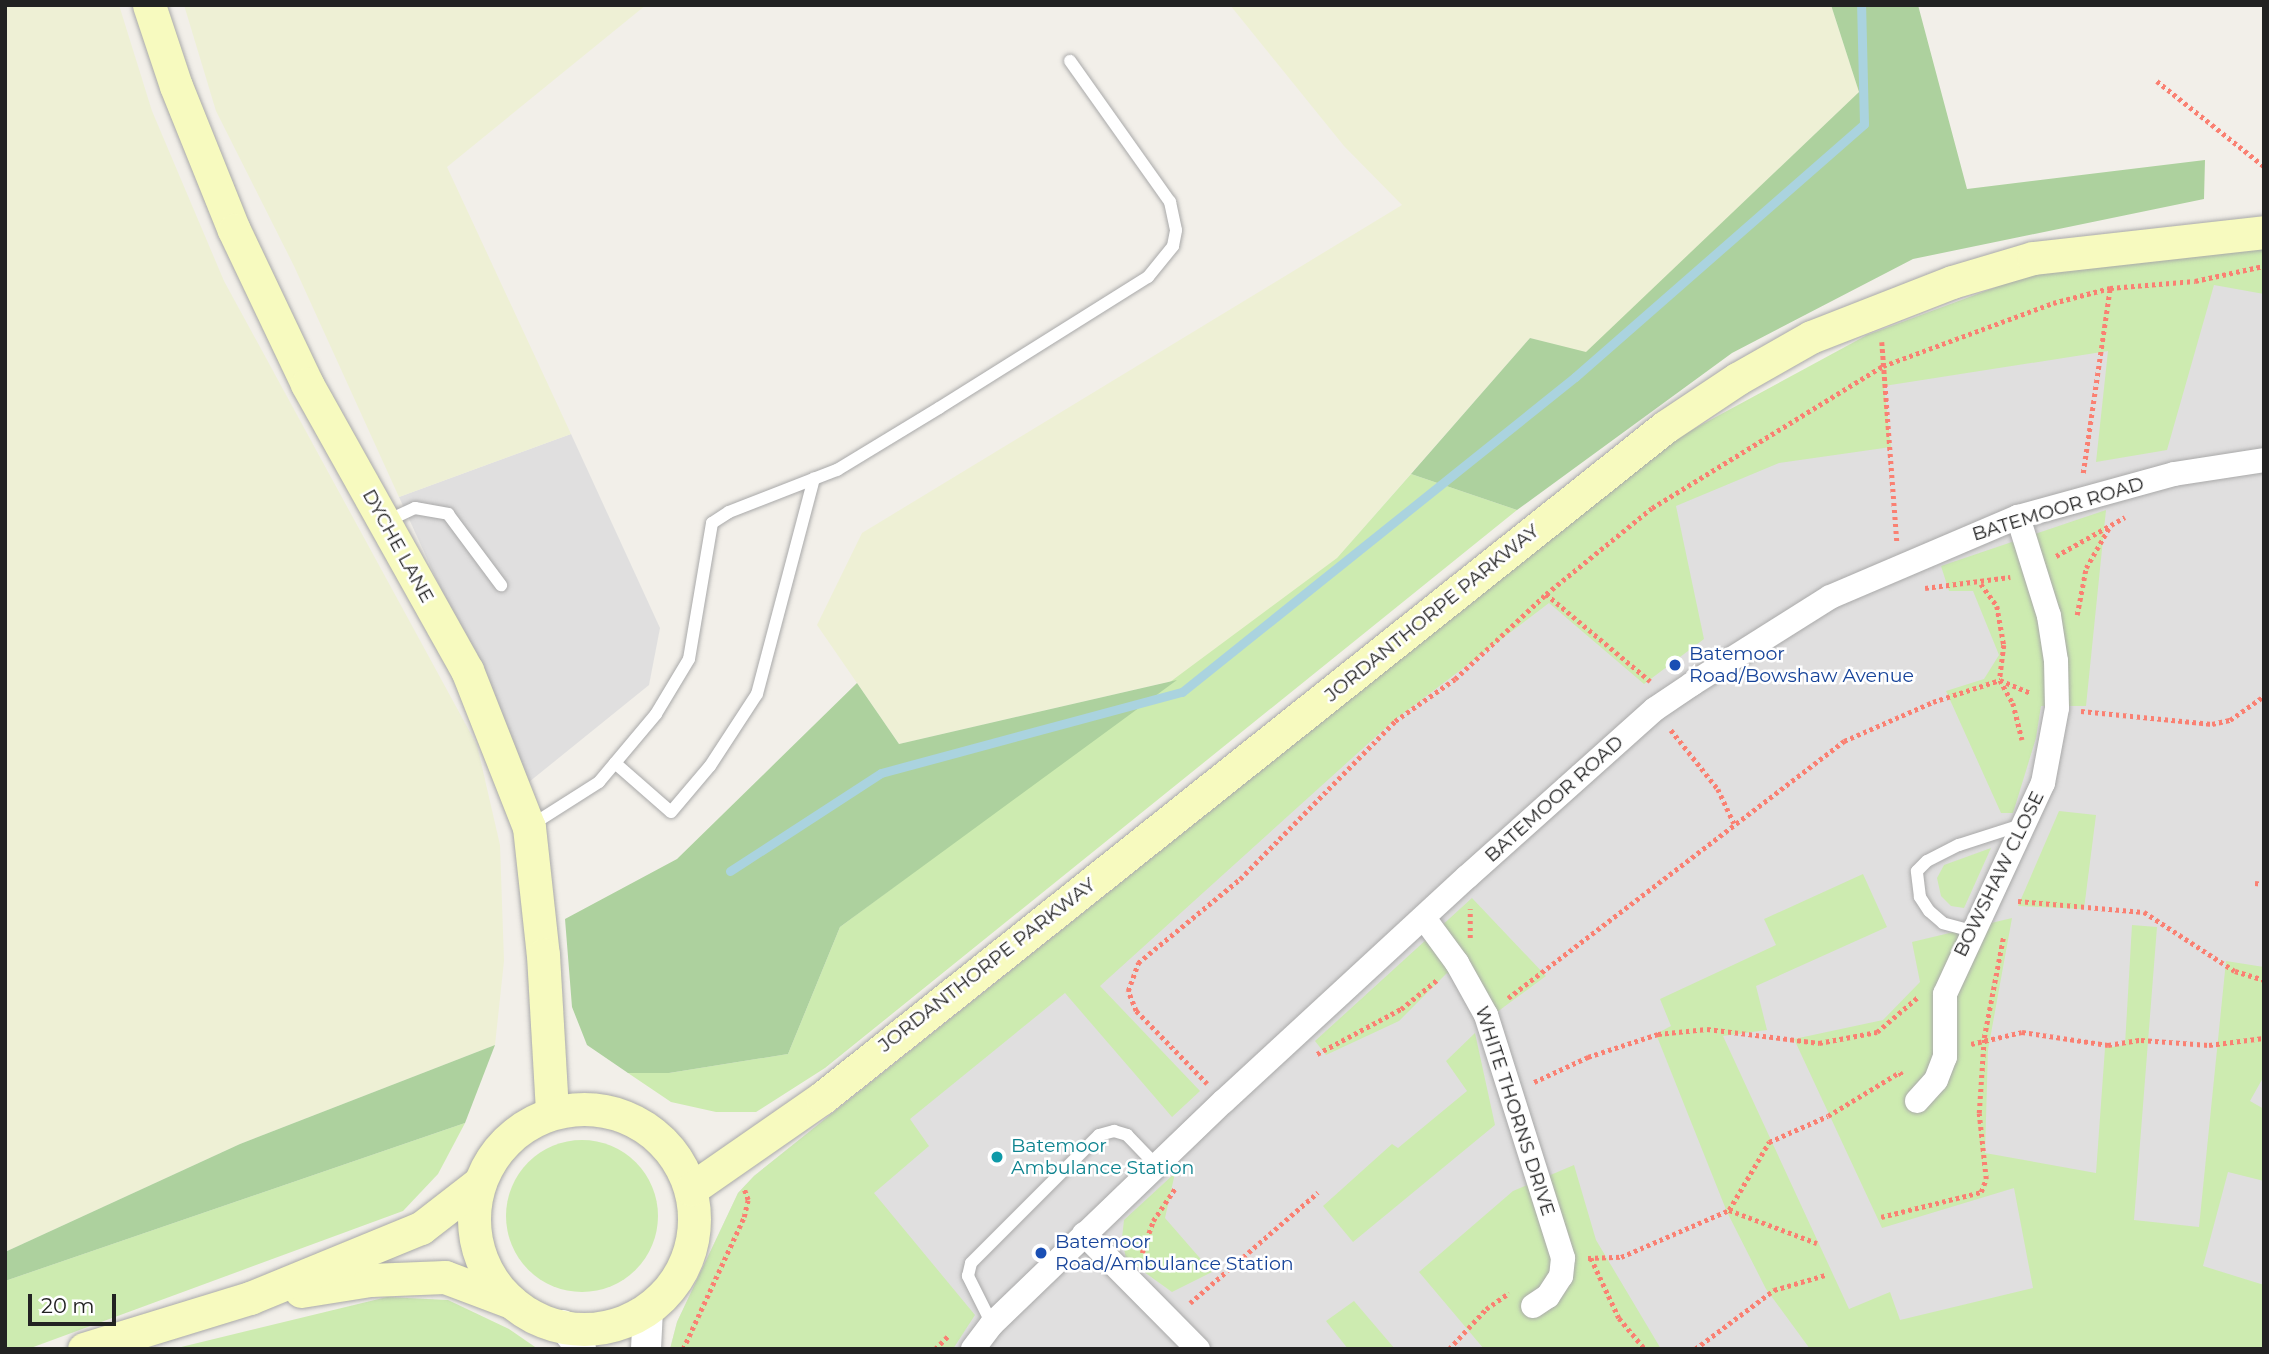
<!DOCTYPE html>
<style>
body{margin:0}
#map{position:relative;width:2269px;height:1354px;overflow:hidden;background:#f2efe9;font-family:Montserrat,sans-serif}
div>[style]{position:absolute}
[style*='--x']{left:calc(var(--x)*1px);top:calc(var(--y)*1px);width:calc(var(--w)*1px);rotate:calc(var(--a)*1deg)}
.residential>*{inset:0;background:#e0dfdf}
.farmland>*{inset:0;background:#eef0d5}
.grass>*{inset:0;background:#cdebb0}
.round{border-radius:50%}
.forest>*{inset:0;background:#add19e}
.stream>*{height:9px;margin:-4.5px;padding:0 4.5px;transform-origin:4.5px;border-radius:4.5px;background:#aad3df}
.path>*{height:4.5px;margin-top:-2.25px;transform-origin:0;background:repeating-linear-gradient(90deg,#fa8072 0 3.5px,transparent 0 7px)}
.roads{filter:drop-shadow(0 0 2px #a9a9a9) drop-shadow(0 0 2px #a9a9a9)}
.service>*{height:12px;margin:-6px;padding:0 6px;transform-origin:6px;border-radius:6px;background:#fff}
.minor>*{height:24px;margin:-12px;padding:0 12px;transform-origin:12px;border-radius:12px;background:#fff}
.tertiary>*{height:30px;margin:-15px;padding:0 15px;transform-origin:15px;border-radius:15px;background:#fff}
.secondary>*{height:33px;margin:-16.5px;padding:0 16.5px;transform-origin:16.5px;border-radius:16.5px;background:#f7fabf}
.secondary>.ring{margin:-16.5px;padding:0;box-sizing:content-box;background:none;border:33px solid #f7fabf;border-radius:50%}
.dots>*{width:19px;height:19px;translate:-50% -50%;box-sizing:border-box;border:4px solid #fff;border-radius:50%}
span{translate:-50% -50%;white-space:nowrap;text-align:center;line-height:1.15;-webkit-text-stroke:5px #fff;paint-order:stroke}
.street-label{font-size:19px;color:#222}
.transit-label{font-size:19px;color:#164399}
.left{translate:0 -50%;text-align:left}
.culture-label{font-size:19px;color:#0d838f}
.frame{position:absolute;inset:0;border:7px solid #222;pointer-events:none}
.scale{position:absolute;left:28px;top:1294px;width:88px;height:32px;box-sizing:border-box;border:4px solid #222;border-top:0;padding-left:9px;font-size:21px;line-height:24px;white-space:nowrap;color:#222;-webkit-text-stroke:5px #fff;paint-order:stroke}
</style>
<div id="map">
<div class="residential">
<i style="clip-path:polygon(2264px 249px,2264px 1349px,670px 1349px,677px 1322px,738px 1193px,754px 1176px,1042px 945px,1867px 335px)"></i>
<i style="clip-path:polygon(571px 434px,660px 628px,649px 685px,529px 782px,399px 497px)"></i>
</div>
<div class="farmland">
<i style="clip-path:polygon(5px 5px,119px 5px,152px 111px,224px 281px,477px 745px,500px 845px,504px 961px,495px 1045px,240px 1144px,5px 1252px)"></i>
<i style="clip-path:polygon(184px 5px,646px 5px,447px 167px,571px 434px,399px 497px,294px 266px,216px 111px)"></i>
<i style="clip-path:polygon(1230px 5px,1831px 5px,1859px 92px,1586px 353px,1530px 338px,1337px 558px,1177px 680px,899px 744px,817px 625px,862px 533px,1402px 205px,1344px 146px)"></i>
</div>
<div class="grass">
<i style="clip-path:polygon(2264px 249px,2264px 294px,2214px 285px,2167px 450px,2096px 462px,2108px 351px,1884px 386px,1891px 447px,1779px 463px,1676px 506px,1704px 639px,1644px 684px,1549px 603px,1392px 722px,1100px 986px,1200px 1091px,1172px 1117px,1065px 993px,910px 1119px,929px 1146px,874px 1193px,975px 1315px,953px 1349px,670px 1349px,677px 1322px,738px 1193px,754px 1176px,1677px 438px,1867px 335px,2034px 273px)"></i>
<i style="clip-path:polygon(1411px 474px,1517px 510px,825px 1068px,756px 1112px,716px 1112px,671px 1102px,628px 1073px,669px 1073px,788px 1054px,840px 927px,1337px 558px)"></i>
<i style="clip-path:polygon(2106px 510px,2086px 706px,2041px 706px,2036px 738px,2013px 813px,2001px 813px,1946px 691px,1984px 679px,1999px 655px,1973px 591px,1949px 591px,1941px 566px)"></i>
<i style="clip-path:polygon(2059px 811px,2096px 815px,2084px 909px,2018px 906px)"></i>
<i style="clip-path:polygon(1991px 848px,1964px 908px,1951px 906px,1941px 896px,1937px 878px,1944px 865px)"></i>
<i style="clip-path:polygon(1863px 874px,1887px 927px,1756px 986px,1767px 1030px,1723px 1036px,1849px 1309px,1890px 1292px,1900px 1320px,2033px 1288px,2014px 1188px,1882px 1228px,1794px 1039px,1883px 1020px,1920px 982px,1912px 942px,2012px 918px,1988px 1050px,1985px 1153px,2096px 1173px,2105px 1048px,2125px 1045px,2132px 925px,2157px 927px,2134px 1220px,2199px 1227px,2226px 961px,2264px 967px,2264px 1076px,2250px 1101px,2264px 1109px,2264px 1181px,2228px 1172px,2203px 1266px,2264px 1285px,2264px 1349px,1810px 1349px,1766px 1289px,1727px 1212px,1656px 1034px,1671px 1026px,1660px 999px,1776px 945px,1764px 919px)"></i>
<i style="clip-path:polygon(1472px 898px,1546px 976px,1497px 1012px,1447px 973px,1399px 1021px,1326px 1055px,1315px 1041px)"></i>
<i style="clip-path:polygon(1475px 1033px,1495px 1125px,1353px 1242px,1323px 1206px,1392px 1144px,1398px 1148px,1467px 1091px,1446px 1061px)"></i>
<i style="clip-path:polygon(465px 1123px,438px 1174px,403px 1211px,28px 1349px,5px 1349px,5px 1281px)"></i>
<i class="round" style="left:506px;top:1140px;width:152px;height:152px"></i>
<i style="clip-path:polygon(1574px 1165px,1596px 1240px,1661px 1349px,1484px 1349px,1419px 1272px,1513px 1191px)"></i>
<i style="clip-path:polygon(1175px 1173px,1165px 1218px,1212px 1272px,1172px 1292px,1126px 1259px,1122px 1238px,1124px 1220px)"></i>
<i style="clip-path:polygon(387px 1297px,448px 1300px,509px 1329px,538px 1349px,173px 1349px)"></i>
<i style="clip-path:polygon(1354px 1301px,1395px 1349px,1348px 1349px,1326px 1321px)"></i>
</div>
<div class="forest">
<i style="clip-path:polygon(1831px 5px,1918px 5px,1967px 189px,2205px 160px,2204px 199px,1913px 259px,1732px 353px,1517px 510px,1411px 474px,1530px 338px,1586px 352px,1859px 92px)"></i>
<i style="clip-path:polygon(1177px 680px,840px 927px,788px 1054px,669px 1073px,628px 1073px,587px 1045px,572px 1007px,565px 919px,677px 859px,857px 683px,899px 744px)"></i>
<i style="clip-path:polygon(495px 1045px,465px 1123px,5px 1281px,5px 1252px,240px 1144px)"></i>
</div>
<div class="stream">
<i style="--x:730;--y:871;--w:180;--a:-33"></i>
<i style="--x:881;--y:773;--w:312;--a:-15.1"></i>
<i style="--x:1182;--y:692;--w:504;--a:-38.71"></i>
<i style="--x:1575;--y:377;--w:384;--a:-41.2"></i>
<i style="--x:1864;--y:124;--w:119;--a:-91.4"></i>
</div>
<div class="path">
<i style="--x:2157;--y:81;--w:137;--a:38.5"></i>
<i style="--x:1882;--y:342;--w:201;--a:85.7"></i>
<i style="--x:2083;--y:473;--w:188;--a:-81.7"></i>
<i style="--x:2056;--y:556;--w:79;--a:-29.5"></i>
<i style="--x:1981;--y:584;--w:27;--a:54"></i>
<i style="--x:1997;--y:606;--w:40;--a:80"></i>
<i style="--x:2004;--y:645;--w:35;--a:97"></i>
<i style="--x:2000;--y:680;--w:26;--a:61"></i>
<i style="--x:2013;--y:703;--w:38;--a:76"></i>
<i style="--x:1925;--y:588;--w:86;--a:-7.4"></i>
<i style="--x:1546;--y:594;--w:136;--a:39.9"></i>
<i style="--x:2077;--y:615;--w:48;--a:-79.2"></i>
<i style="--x:2086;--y:568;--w:48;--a:-60.3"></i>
<i style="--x:2081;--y:711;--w:132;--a:5.7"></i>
<i style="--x:2212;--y:724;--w:18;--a:-13"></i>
<i style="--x:2230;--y:720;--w:42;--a:-35.2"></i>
<i style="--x:1671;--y:730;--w:75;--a:51.5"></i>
<i style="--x:1718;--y:789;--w:38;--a:65"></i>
<i style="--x:2255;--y:883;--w:9;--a:6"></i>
<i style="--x:2018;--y:901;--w:126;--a:5"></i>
<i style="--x:2144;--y:912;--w:108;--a:33"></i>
<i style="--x:2235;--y:971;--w:30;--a:17"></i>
<i style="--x:1470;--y:938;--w:29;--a:-90"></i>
<i style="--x:1508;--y:998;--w:423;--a:-37.4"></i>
<i style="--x:1844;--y:741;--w:97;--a:-23.7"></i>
<i style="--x:1933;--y:702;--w:71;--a:-18.2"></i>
<i style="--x:2000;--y:680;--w:34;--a:23"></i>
<i style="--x:1971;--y:1044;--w:52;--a:-13.2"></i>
<i style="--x:2022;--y:1032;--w:87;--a:8.6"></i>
<i style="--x:2108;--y:1045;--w:33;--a:-9"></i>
<i style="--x:2141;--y:1040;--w:68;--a:4.2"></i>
<i style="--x:2209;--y:1045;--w:55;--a:-7.3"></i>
<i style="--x:1317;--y:1054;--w:95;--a:-28.2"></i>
<i style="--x:1401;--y:1009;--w:46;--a:-38.9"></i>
<i style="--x:1534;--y:1082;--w:60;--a:-24.8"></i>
<i style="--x:1588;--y:1057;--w:74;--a:-18.2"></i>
<i style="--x:1658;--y:1034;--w:49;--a:-5.8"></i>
<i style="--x:1707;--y:1029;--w:113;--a:7.1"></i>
<i style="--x:1819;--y:1043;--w:59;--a:-10.7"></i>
<i style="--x:1877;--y:1032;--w:54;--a:-40.5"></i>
<i style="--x:1207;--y:1084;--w:102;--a:-134.2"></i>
<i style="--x:1136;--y:1011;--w:22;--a:-112"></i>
<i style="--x:1128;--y:991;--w:30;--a:-70"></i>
<i style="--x:1138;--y:963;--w:132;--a:-39.5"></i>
<i style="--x:1240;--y:879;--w:221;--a:-45.5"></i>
<i style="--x:1395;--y:721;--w:73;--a:-35"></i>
<i style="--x:1455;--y:679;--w:125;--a:-43"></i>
<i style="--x:1546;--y:594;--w:136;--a:-39.1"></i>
<i style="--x:1652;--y:508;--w:271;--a:-31.6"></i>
<i style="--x:1883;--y:366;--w:181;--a:-20.3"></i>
<i style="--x:2053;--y:303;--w:59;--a:-14.7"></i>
<i style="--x:2110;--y:288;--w:85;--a:-4.7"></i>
<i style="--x:2195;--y:281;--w:70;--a:-12.4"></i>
<i style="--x:1729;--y:1210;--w:94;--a:20.6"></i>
<i style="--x:1881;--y:1217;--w:103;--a:-14"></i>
<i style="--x:1981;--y:1192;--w:14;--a:-69"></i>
<i style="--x:1986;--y:1179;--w:66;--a:-96.1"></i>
<i style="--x:1979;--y:1113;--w:75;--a:-86.2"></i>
<i style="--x:1984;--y:1038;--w:102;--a:-79.2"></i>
<i style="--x:1142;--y:1253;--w:34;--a:-71"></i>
<i style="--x:1153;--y:1221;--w:41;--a:-55.9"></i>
<i style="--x:1588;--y:1258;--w:33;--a:-2"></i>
<i style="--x:1621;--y:1257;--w:118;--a:-23.5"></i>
<i style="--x:1729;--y:1210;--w:79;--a:-59.5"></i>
<i style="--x:1769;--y:1142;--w:64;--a:-23.8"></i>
<i style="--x:1828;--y:1116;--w:84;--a:-31.4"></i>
<i style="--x:1900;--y:1072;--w:6;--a:59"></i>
<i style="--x:1591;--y:1258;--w:66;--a:65"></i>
<i style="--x:1619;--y:1318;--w:40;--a:50"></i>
<i style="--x:1190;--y:1303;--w:169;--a:-40.9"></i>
<i style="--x:683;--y:1349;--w:145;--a:-65.2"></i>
<i style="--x:744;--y:1217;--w:17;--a:-77"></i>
<i style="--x:748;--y:1200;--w:12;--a:-110"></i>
<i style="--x:935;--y:1349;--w:20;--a:-45"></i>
<i style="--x:1449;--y:1349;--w:54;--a:-47.2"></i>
<i style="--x:1486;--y:1309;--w:28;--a:-35"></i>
<i style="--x:1695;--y:1349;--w:99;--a:-36.8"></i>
<i style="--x:1774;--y:1290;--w:53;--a:-16.4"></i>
</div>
<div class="roads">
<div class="service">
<i style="--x:387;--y:521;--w:31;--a:-25"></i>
<i style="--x:415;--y:508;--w:34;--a:10"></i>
<i style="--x:448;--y:514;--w:89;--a:53.3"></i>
<i style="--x:615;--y:763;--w:74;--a:41.2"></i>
<i style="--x:671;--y:812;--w:60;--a:-49.7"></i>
<i style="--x:710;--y:766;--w:86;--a:-56.9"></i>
<i style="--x:757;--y:694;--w:223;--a:-75.2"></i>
<i style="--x:530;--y:826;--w:82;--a:-32.5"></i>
<i style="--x:599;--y:782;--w:89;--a:-50"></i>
<i style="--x:656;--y:714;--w:64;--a:-59"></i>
<i style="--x:689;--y:659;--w:138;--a:-80.4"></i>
<i style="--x:712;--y:523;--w:20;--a:-33"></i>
<i style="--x:729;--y:512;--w:116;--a:-21.3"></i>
<i style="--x:837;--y:470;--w:119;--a:-31.3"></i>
<i style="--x:939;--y:408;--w:247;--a:-32.1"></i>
<i style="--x:1148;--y:277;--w:40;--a:-51"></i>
<i style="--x:1173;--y:246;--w:16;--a:-79"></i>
<i style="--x:1176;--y:230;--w:29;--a:-102"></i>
<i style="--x:1170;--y:202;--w:173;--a:-125.3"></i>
<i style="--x:1972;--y:931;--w:30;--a:-165"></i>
<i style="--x:1943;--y:923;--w:18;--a:-139"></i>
<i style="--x:1929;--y:911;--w:17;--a:-123"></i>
<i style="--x:1920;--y:897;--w:26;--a:-97"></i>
<i style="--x:1917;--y:871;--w:14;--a:-45"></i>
<i style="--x:1927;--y:861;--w:36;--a:-27"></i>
<i style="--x:1959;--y:845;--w:68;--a:-17.9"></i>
<i style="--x:992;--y:1324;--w:54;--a:-116.6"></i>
<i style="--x:968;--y:1276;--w:13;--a:-77"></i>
<i style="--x:971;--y:1263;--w:181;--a:-45"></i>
<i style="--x:1099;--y:1135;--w:16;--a:-15"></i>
<i style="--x:1114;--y:1131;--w:14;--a:17"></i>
<i style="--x:1127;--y:1135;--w:42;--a:46"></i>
</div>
<div class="minor">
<i style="--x:1424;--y:918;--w:56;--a:53.7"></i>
<i style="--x:1457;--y:963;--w:60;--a:60.9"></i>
<i style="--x:1486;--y:1015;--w:255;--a:72.4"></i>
<i style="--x:1563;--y:1258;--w:18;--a:96"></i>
<i style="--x:1561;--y:1276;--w:24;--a:123"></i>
<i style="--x:1548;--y:1296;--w:18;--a:146"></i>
<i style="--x:1917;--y:1101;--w:28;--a:-48"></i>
<i style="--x:1936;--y:1080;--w:25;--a:-69"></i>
<i style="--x:1945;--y:1057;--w:63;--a:-90"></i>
<i style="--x:1945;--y:994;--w:233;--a:-65.1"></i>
<i style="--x:2043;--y:783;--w:76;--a:-79.4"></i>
<i style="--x:2057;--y:708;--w:47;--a:-91.2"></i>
<i style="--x:2056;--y:661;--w:46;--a:-98.8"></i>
<i style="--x:2049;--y:616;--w:104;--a:-107.4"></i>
<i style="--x:1084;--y:1234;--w:162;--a:45.3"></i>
<i style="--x:973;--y:1349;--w:31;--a:-53"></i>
<i style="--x:992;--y:1324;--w:322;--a:-43.9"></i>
<i style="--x:1224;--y:1101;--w:330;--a:-42.7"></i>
<i style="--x:1467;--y:877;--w:252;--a:-41.8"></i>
<i style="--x:1655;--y:709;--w:45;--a:-34"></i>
<i style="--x:1692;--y:684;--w:163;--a:-32.2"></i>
<i style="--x:1830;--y:597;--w:204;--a:-23.1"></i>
<i style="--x:2018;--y:517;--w:162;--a:-15.4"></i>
<i style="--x:2174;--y:474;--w:91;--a:-8.8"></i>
</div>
<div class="tertiary">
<i style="--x:563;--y:1325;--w:30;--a:53"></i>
<i style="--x:646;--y:1349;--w:40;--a:-87.1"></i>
</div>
<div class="secondary">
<i style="--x:149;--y:5;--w:85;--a:71.6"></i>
<i style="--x:176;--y:86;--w:155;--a:68.1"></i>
<i style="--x:234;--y:230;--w:170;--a:64.6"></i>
<i style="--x:307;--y:384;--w:328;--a:60.8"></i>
<i style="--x:467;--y:670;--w:169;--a:68.5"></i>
<i style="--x:529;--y:827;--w:129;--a:83.8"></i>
<i style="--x:543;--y:955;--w:157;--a:86.7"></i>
<i class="ring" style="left:474px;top:1109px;width:187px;height:187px"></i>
<i style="--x:691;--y:1189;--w:160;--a:-34.8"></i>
<i style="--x:822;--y:1098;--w:1077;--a:-38.52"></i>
<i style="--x:1665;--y:427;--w:87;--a:-33.7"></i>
<i style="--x:1737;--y:379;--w:85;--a:-29.6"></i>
<i style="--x:1811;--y:337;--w:151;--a:-21.3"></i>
<i style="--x:1952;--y:282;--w:84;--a:-16.5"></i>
<i style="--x:2033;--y:258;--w:232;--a:-6.4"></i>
<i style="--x:301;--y:1291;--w:70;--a:-9.1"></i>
<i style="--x:370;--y:1280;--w:75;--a:-2.3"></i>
<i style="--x:445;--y:1277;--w:71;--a:20.7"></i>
<i style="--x:84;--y:1349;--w:174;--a:-17.1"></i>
<i style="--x:250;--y:1298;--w:185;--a:-22.3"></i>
<i style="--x:421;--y:1228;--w:73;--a:-37.8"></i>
</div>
</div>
<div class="dots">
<i style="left:1675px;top:665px;background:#1a4fb4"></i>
<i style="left:997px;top:1157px;background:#0f9aa8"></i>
<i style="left:1041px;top:1253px;background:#1a4fb4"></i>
</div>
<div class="street-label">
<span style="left:2058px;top:509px;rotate:-17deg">BATEMOOR ROAD</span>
<span style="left:398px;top:546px;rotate:61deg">DYCHE LANE</span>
<span style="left:1432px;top:613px;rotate:-39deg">JORDANTHORPE PARKWAY</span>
<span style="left:1554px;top:799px;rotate:-42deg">BATEMOOR ROAD</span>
<span style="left:1999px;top:874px;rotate:-64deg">BOWSHAW CLOSE</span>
<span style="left:987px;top:965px;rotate:-38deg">JORDANTHORPE PARKWAY</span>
<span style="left:1515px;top:1111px;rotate:72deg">WHITE THORNS DRIVE</span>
</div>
<div class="transit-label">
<span class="left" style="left:1689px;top:665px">Batemoor<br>Road/Bowshaw Avenue</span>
<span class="left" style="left:1055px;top:1253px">Batemoor<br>Road/Ambulance Station</span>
</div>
<div class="culture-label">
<span class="left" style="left:1011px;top:1157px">Batemoor<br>Ambulance Station</span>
</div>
<div class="frame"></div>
<div class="scale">20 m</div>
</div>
